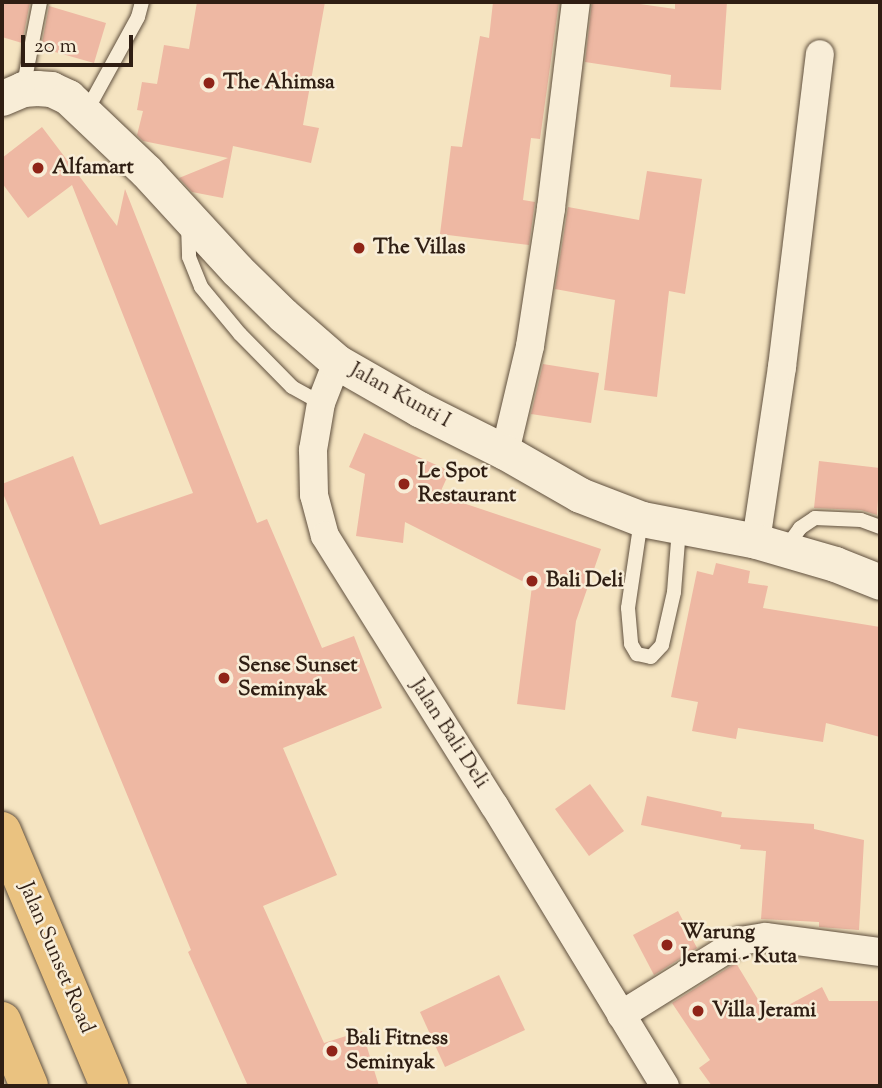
<!DOCTYPE html>
<style>
body{margin:0}
#map{position:relative;width:882px;height:1088px;overflow:hidden;background:#f5e4c1;font-family:"Sorts Mill Goudy",serif}
div>[style]{position:absolute}
[style*='--x']{left:calc(var(--x)*1px);top:calc(var(--y)*1px);width:calc(var(--w)*1px);rotate:calc(var(--a)*1deg)}
.building>*{inset:0;background:#eeb8a3}
.roads{filter:drop-shadow(0 0 2px #60503e) drop-shadow(0 0 2px #60503e)}
.service>*{height:14px;margin:-7px;padding:0 7px;transform-origin:7px;border-radius:7px;background:#f8edd7}
.minor>*{height:28px;margin:-14px;padding:0 14px;transform-origin:14px;border-radius:14px;background:#f8edd7}
.tertiary>*{height:35px;margin:-17.5px;padding:0 17.5px;transform-origin:17.5px;border-radius:17.5px;background:#f8edd7}
.trunk>*{height:38px;margin:-19px;padding:0 19px;transform-origin:19px;border-radius:19px;background:#eac280}
.dots>*{width:19px;height:19px;translate:-50% -50%;box-sizing:border-box;border:4px solid #f8edd7;border-radius:50%}
span{translate:-50% -50%;white-space:nowrap;text-align:center;line-height:1.15;-webkit-text-stroke:5px #f8edd7;paint-order:stroke}
.poi-label{font-size:21px;color:#2f1e13;font-weight:700}
.left{translate:0 -50%;text-align:left}
.street-label{font-size:21px;color:#2f1e13}
.frame{position:absolute;inset:0;border:4px solid #2f1e13;pointer-events:none}
.scale{position:absolute;left:21px;top:35px;width:112px;height:32px;box-sizing:border-box;border:4px solid #2f1e13;border-top:0;padding-left:9px;font-size:21px;line-height:24px;white-space:nowrap;color:#2f1e13;-webkit-text-stroke:5px #f8edd7;paint-order:stroke}
</style>
<div id="map">
<div class="building">
<i style="clip-path:polygon(2px 2px,30px 2px,22px 43px,2px 37px)"></i>
<i style="clip-path:polygon(197px 2px,325px 2px,303px 125px,319px 128px,311px 163px,233px 146px,223px 198px,192px 192px,179px 178px,228px 158px,143px 141px,137px 135px,143px 111px,137px 110px,142px 82px,157px 84px,164px 45px,189px 49px)"></i>
<i style="clip-path:polygon(493px 2px,559px 2px,540px 139px,531px 138px,523px 200px,535px 202px,529px 245px,440px 234px,451px 146px,462px 147px,480px 36px,489px 38px)"></i>
<i style="clip-path:polygon(592px 2px,626px 2px,675px 9px,675px 2px,727px 2px,721px 90px,670px 87px,671px 75px,585px 62px)"></i>
<i style="clip-path:polygon(49px 6px,106px 23px,94px 63px,41px 48px)"></i>
<i style="clip-path:polygon(42px 127px,117px 226px,125px 189px,257px 523px,267px 519px,322px 648px,354px 636px,382px 708px,283px 748px,337px 875px,263px 906px,324px 1043px,362px 1031px,379px 1086px,248px 1086px,188px 952px,191px 950px,2px 491px,2px 484px,73px 456px,100px 525px,193px 493px,72px 185px,28px 218px,2px 183px,2px 158px)"></i>
<i style="clip-path:polygon(647px 171px,702px 179px,685px 294px,669px 291px,657px 397px,604px 390px,615px 300px,555px 289px,568px 207px,639px 220px)"></i>
<i style="clip-path:polygon(543px 364px,599px 373px,591px 423px,531px 414px)"></i>
<i style="clip-path:polygon(364px 433px,450px 471px,439px 495px,601px 549px,576px 621px,565px 710px,517px 704px,532px 586px,405px 522px,403px 543px,356px 536px,365px 474px,349px 467px)"></i>
<i style="clip-path:polygon(819px 461px,880px 468px,877px 515px,861px 510px,814px 508px)"></i>
<i style="clip-path:polygon(716px 563px,750px 571px,748px 583px,768px 586px,763px 608px,880px 627px,880px 737px,826px 723px,823px 742px,738px 728px,736px 739px,692px 731px,698px 702px,671px 697px,697px 571px,713px 575px)"></i>
<i style="clip-path:polygon(590px 784px,624px 831px,589px 856px,555px 809px)"></i>
<i style="clip-path:polygon(647px 796px,722px 812px,721px 817px,814px 824px,814px 829px,864px 840px,859px 930px,819px 927px,819px 922px,761px 919px,766px 851px,740px 849px,741px 845px,641px 825px)"></i>
<i style="clip-path:polygon(678px 911px,697px 948px,654px 975px,633px 935px)"></i>
<i style="clip-path:polygon(736px 963px,768px 1016px,822px 987px,829px 1001px,880px 1001px,880px 1086px,712px 1086px,699px 1068px,710px 1060px,672px 1003px)"></i>
<i style="clip-path:polygon(499px 975px,525px 1030px,445px 1067px,420px 1012px)"></i>
</div>
<div class="roads">
<div class="service">
<i style="--x:23;--y:89;--w:89;--a:-78.9"></i>
<i style="--x:86;--y:112;--w:108;--a:-61.3"></i>
<i style="--x:138;--y:17;--w:16;--a:-75"></i>
<i style="--x:188;--y:225;--w:32;--a:88"></i>
<i style="--x:189;--y:257;--w:32;--a:68"></i>
<i style="--x:201;--y:287;--w:61;--a:50.3"></i>
<i style="--x:240;--y:334;--w:74;--a:45.5"></i>
<i style="--x:292;--y:387;--w:33;--a:29"></i>
<i style="--x:641;--y:520;--w:89;--a:98.4"></i>
<i style="--x:628;--y:608;--w:36;--a:85"></i>
<i style="--x:631;--y:644;--w:12;--a:59"></i>
<i style="--x:637;--y:654;--w:14;--a:12"></i>
<i style="--x:651;--y:657;--w:16;--a:-47"></i>
<i style="--x:662;--y:645;--w:54;--a:-77.2"></i>
<i style="--x:674;--y:592;--w:64;--a:-85.5"></i>
<i style="--x:785;--y:549;--w:26;--a:-54"></i>
<i style="--x:800;--y:528;--w:18;--a:-34"></i>
<i style="--x:815;--y:518;--w:46;--a:2.5"></i>
<i style="--x:861;--y:520;--w:20;--a:20"></i>
</div>
<div class="minor">
<i style="--x:337;--y:362;--w:44;--a:111.3"></i>
<i style="--x:321;--y:403;--w:48;--a:99.7"></i>
<i style="--x:313;--y:450;--w:45;--a:88.7"></i>
<i style="--x:314;--y:495;--w:42;--a:75"></i>
<i style="--x:325;--y:536;--w:318;--a:57.9"></i>
<i style="--x:494;--y:805;--w:329;--a:58.7"></i>
<i style="--x:505;--y:452;--w:109;--a:-76.7"></i>
<i style="--x:530;--y:346;--w:140;--a:-81.3"></i>
<i style="--x:551;--y:208;--w:208;--a:-83.1"></i>
<i style="--x:756;--y:541;--w:176;--a:-81.5"></i>
<i style="--x:782;--y:367;--w:315;--a:-83.1"></i>
<i style="--x:621;--y:1015;--w:140;--a:-31.9"></i>
<i style="--x:740;--y:941;--w:26;--a:-9"></i>
<i style="--x:766;--y:937;--w:115;--a:7.5"></i>
</div>
<div class="tertiary">
<i style="--x:2;--y:98;--w:23;--a:-23"></i>
<i style="--x:23;--y:89;--w:14;--a:-4"></i>
<i style="--x:37;--y:88;--w:14;--a:4"></i>
<i style="--x:51;--y:89;--w:19;--a:25"></i>
<i style="--x:68;--y:97;--w:108;--a:43.5"></i>
<i style="--x:146;--y:171;--w:134;--a:47.4"></i>
<i style="--x:237;--y:270;--w:64;--a:44.4"></i>
<i style="--x:283;--y:315;--w:72;--a:41"></i>
<i style="--x:337;--y:362;--w:95;--a:29.8"></i>
<i style="--x:419;--y:409;--w:96;--a:26.6"></i>
<i style="--x:505;--y:452;--w:86;--a:29.8"></i>
<i style="--x:580;--y:495;--w:66;--a:21.2"></i>
<i style="--x:642;--y:519;--w:116;--a:10.9"></i>
<i style="--x:756;--y:541;--w:82;--a:16.2"></i>
<i style="--x:835;--y:564;--w:48;--a:21.8"></i>
</div>
<div class="trunk">
<i style="--x:2;--y:831;--w:277;--a:67.2"></i>
<i style="--x:2;--y:1021;--w:70;--a:67.4"></i>
</div>
</div>
<div class="dots">
<i style="left:209px;top:83px;background:#8f2418"></i>
<i style="left:38px;top:168px;background:#8f2418"></i>
<i style="left:359px;top:248px;background:#8f2418"></i>
<i style="left:404px;top:484px;background:#8f2418"></i>
<i style="left:532px;top:581px;background:#8f2418"></i>
<i style="left:224px;top:678px;background:#8f2418"></i>
<i style="left:667px;top:945px;background:#8f2418"></i>
<i style="left:698px;top:1011px;background:#8f2418"></i>
<i style="left:332px;top:1051px;background:#8f2418"></i>
</div>
<div class="poi-label">
<span class="left" style="left:223px;top:83px">The Ahimsa</span>
<span class="left" style="left:52px;top:168px">Alfamart</span>
<span class="left" style="left:373px;top:248px">The Villas</span>
<span class="left" style="left:418px;top:484px">Le Spot<br>Restaurant</span>
<span class="left" style="left:546px;top:581px">Bali Deli</span>
<span class="left" style="left:238px;top:678px">Sense Sunset<br>Seminyak</span>
<span class="left" style="left:681px;top:945px">Warung<br>Jerami - Kuta</span>
<span class="left" style="left:712px;top:1011px">Villa Jerami</span>
<span class="left" style="left:346px;top:1051px">Bali Fitness<br>Seminyak</span>
</div>
<div class="street-label">
<span style="left:400px;top:396px;rotate:29deg">Jalan Kunti I</span>
<span style="left:449px;top:734px;rotate:57deg">Jalan Bali Deli</span>
<span style="left:56px;top:958px;rotate:67deg">Jalan Sunset Road</span>
</div>
<div class="frame"></div>
<div class="scale">20 m</div>
</div>
